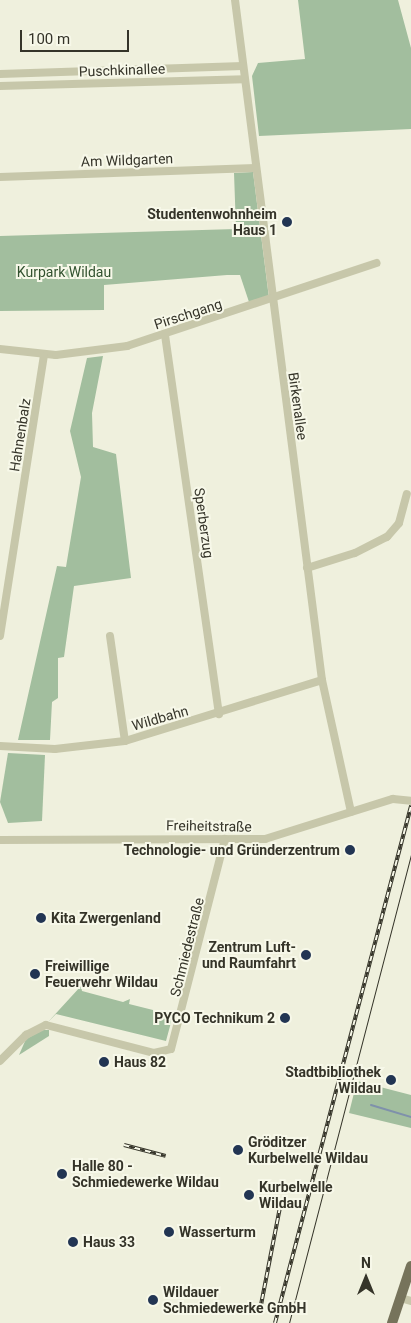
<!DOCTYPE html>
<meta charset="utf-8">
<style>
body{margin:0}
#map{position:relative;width:411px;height:1323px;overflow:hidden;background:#eff0dd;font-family:Roboto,sans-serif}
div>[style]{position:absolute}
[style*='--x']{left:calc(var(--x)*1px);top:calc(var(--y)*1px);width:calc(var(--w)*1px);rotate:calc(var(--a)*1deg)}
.green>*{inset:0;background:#a2be9e}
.stream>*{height:2px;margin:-1px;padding:0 1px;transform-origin:1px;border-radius:1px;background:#7f91ab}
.minor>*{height:8px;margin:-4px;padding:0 4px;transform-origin:4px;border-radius:4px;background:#c7c7aa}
.major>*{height:10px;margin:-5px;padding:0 5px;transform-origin:5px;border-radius:5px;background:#76735b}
.tram>*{height:1px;margin:-0.5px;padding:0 0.5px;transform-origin:0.5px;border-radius:0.5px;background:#353429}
.rail>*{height:4px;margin-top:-2px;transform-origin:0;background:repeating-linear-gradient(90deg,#f7f8e9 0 5.5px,#353429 0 11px);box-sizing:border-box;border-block:1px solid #353429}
.dots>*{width:14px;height:14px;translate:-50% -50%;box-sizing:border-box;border:2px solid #f7f8e9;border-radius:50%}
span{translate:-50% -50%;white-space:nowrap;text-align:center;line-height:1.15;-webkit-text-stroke:4px #f7f8e9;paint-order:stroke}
.street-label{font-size:14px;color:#353429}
.poi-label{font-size:14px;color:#353429;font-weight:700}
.right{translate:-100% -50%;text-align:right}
.left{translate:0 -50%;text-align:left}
.park-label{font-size:14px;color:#32522f}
.north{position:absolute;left:341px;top:1253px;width:50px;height:50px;-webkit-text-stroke:4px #f7f8e9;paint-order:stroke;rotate:0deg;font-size:14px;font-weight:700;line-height:20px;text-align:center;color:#353429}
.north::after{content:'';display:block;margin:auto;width:18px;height:22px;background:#353429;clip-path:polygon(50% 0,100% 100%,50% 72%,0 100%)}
.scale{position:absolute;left:20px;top:30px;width:109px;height:22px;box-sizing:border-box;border:2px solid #353429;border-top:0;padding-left:6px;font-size:15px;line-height:18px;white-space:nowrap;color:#353429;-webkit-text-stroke:4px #f7f8e9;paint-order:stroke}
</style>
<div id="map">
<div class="green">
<i style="clip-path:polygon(298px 0,398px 0,411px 48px,411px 129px,259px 136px,252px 76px,258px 63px,305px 59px)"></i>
<i style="clip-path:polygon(253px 172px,269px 298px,250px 305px,240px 275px,227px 275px,104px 285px,104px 310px,0 311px,0 236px,236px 229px,234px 173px)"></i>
<i style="clip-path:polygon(103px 356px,92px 413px,93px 447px,116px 454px,131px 578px,74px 586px,64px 657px,58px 658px,58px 698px,52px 702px,50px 740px,18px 740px,57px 566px,66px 567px,81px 477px,70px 431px,87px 358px)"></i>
<i style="clip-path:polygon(8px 753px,45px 755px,42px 821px,8px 823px,0 802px)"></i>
<i style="clip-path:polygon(81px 986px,82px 991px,123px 1002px,130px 999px,129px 1004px,173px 1015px,166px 1041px,56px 1014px,48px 1022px)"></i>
<i style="clip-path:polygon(43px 1030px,49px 1030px,49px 1036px,19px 1055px,26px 1039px)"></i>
<i style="clip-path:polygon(357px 1081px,411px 1095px,411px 1128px,349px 1113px)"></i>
</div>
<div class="stream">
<i style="--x:371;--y:1105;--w:42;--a:16.7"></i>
</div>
<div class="minor">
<i style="--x:235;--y:0;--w:686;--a:82.71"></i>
<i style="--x:322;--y:680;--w:135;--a:77.6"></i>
<i style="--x:0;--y:74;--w:243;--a:-1.9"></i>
<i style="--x:0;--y:86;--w:244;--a:-1.6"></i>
<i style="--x:0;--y:177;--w:255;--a:-2"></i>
<i style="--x:165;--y:335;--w:383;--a:81.9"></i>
<i style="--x:0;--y:349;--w:56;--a:6.1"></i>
<i style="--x:56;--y:355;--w:72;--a:-7.2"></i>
<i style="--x:127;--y:346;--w:263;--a:-18.4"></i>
<i style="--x:307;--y:568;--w:50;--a:-17.4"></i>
<i style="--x:355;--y:553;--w:36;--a:-27"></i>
<i style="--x:387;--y:537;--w:18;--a:-49"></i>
<i style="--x:399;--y:523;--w:30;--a:-75"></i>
<i style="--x:0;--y:636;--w:283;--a:-81.1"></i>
<i style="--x:110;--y:636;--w:106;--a:81.9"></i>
<i style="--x:0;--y:746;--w:55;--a:3.1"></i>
<i style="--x:55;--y:749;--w:70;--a:-6.5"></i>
<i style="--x:125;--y:741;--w:206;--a:-17.2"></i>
<i style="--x:0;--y:840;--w:265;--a:-0.2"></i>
<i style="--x:265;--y:839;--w:134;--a:-17.4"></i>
<i style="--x:393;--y:799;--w:18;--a:6"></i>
<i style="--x:0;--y:1061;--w:37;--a:-45"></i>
<i style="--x:26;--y:1035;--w:22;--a:-27"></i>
<i style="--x:46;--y:1025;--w:112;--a:14.5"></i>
<i style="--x:154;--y:1053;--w:17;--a:-13"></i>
<i style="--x:171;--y:1049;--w:217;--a:-75.6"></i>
<i style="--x:400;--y:1298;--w:11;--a:15"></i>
</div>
<div class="major">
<i style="--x:392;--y:1323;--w:60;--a:-71.6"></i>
</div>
<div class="tram">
<i style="--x:289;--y:1323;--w:485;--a:-75.4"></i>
</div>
<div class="rail">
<i style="--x:124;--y:1145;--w:43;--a:14.7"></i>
<i style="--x:260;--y:1310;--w:110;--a:-79"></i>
<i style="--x:275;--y:1323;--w:535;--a:-75.26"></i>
</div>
<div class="dots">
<i style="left:287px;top:222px;background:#223553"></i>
<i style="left:350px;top:850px;background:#223553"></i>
<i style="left:41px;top:918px;background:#223553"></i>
<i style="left:306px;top:955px;background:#223553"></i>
<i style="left:35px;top:974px;background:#223553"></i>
<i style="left:285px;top:1018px;background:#223553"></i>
<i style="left:104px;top:1062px;background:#223553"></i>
<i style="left:391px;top:1080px;background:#223553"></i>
<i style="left:238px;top:1150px;background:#223553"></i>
<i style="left:62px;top:1174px;background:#223553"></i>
<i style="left:249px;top:1195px;background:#223553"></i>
<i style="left:169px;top:1232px;background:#223553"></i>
<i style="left:73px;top:1242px;background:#223553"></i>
<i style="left:153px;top:1300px;background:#223553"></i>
</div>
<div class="street-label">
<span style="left:122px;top:70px;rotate:-2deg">Puschkinallee</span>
<span style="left:127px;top:160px;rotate:-2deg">Am Wildgarten</span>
<span style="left:188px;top:314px;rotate:-18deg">Pirschgang</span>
<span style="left:298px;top:406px;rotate:82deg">Birkenallee</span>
<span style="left:20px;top:435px;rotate:-81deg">Hahnenbalz</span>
<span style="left:204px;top:523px;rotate:82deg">Sperberzug</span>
<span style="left:160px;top:718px;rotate:-16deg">Wildbahn</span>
<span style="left:209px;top:826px;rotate:1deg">Freiheitstraße</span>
<span style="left:187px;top:947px;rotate:-76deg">Schmiedestraße</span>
</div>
<div class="poi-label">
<span class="right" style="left:277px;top:222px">Studentenwohnheim<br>Haus 1</span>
<span class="right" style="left:340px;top:850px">Technologie- und Gründerzentrum</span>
<span class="left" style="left:51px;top:918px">Kita Zwergenland</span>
<span class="right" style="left:296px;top:955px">Zentrum Luft-<br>und Raumfahrt</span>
<span class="left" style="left:45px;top:974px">Freiwillige<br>Feuerwehr Wildau</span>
<span class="right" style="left:275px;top:1018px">PYCO Technikum 2</span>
<span class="left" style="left:114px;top:1062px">Haus 82</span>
<span class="right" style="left:381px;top:1080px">Stadtbibliothek<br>Wildau</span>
<span class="left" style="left:248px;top:1150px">Gröditzer<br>Kurbelwelle Wildau</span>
<span class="left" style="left:72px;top:1174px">Halle 80 -<br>Schmiedewerke Wildau</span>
<span class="left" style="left:259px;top:1195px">Kurbelwelle<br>Wildau</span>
<span class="left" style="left:179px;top:1232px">Wasserturm</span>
<span class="left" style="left:83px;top:1242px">Haus 33</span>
<span class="left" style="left:163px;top:1300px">Wildauer<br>Schmiedewerke GmbH</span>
</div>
<div class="park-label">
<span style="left:64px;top:272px">Kurpark Wildau</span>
</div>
<div class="north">N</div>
<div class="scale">100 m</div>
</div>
